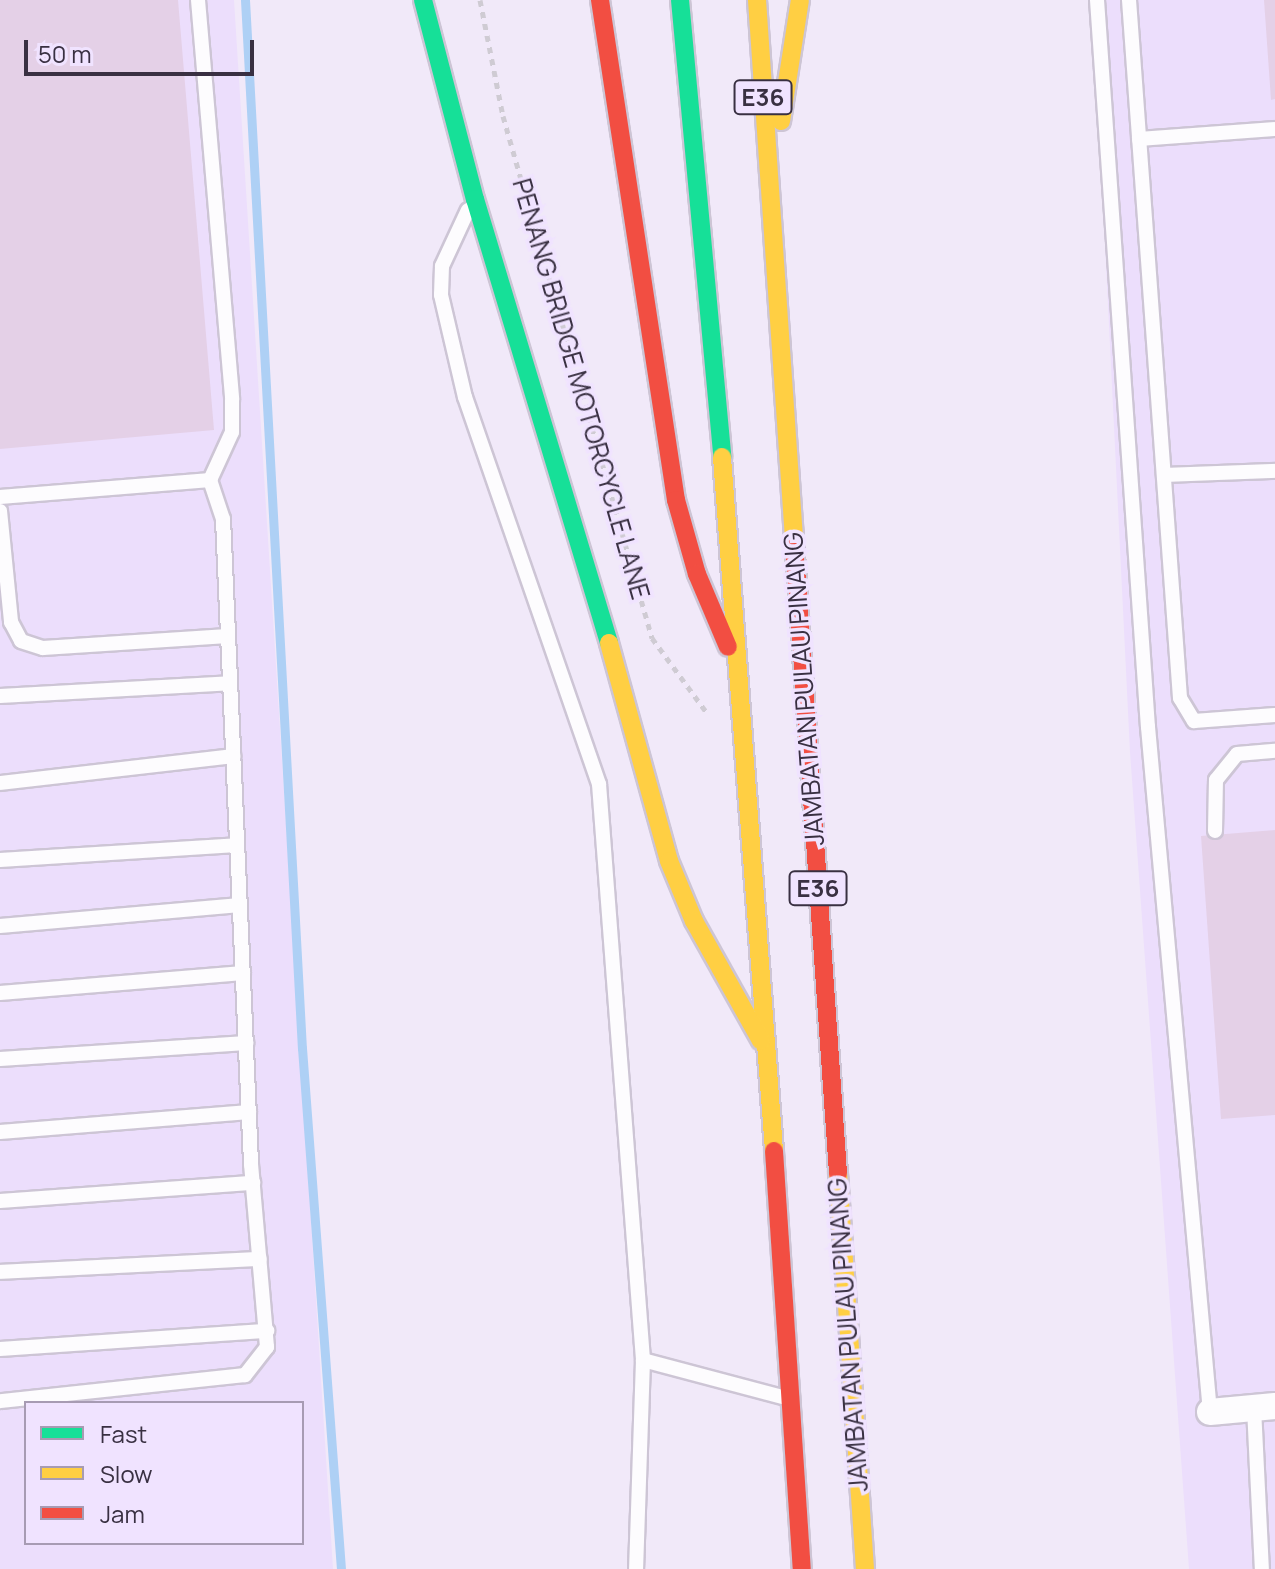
<!DOCTYPE html>
<style>
body{margin:0}
#map{position:relative;width:1275px;height:1569px;overflow:hidden;background:#f1e9f9;font-family:Manrope,sans-serif}
div>[style]{position:absolute}
[style*='--x']{left:calc(var(--x)*1px);top:calc(var(--y)*1px);width:calc(var(--w)*1px);rotate:calc(var(--a)*1deg)}
.built>*{inset:0;background:#ecdefc}
.stream>*{height:9px;margin:-4.5px;padding:0 4.5px;transform-origin:4.5px;border-radius:4.5px;background:#aed0f5}
.building>*{inset:0;background:#e4d0e7}
.path>*{height:5px;margin-top:-2.5px;transform-origin:0;background:repeating-linear-gradient(90deg,#cfcbd3 0 6px,transparent 0 12px)}
.roads{filter:drop-shadow(2px 0 #cdc5d5) drop-shadow(-2px 0 #cdc5d5) drop-shadow(0 2px #cdc5d5) drop-shadow(0 -2px #cdc5d5)}
.lane>*{height:14px;margin:-7px;padding:0 7px;transform-origin:7px;border-radius:7px;background:#fdfcfe}
.street>*{height:26px;margin:-13px;padding:0 13px;transform-origin:13px;border-radius:13px;background:#fdfcfe}
.fast>*{height:18px;margin:-9px;padding:0 9px;transform-origin:9px;border-radius:9px;background:#16e098}
.slow>*{height:18px;margin:-9px;padding:0 9px;transform-origin:9px;border-radius:9px;background:#ffcf43}
.jam>*{height:18px;margin:-9px;padding:0 9px;transform-origin:9px;border-radius:9px;background:#f24e42}
span{translate:-50% -50%;white-space:nowrap;text-align:center;line-height:1.15;-webkit-text-stroke:7px #f0e3ff;paint-order:stroke}
.shield-label span{padding:2px 6px;background:#f0e3ff;border:2px solid;border-radius:6px;-webkit-text-stroke-width:0}
.shield-label{font-size:24px;color:#393042;font-weight:700}
.street-label{font-size:26px;color:#393042}
.legend{position:absolute;left:24px;top:1401px;width:280px;height:144px;box-sizing:border-box;background:#f0e3ff;border:2px solid #a79bb3;margin:0;padding:10px 14px;list-style:none;font-size:24px;color:#393042}
.legend li{display:flex;align-items:center;gap:16px;height:40px}
.legend b{width:40px;border:2px solid #a79bb3}
.scale{position:absolute;left:24px;top:40px;width:230px;height:36px;box-sizing:border-box;border:4px solid #393042;border-top:0;padding-left:10px;font-size:24px;line-height:28px;white-space:nowrap;color:#393042;-webkit-text-stroke:6px #f0e3ff;paint-order:stroke}
</style>
<div id="map">
<div class="built">
<div style="clip-path:polygon(evenodd,0 0,234px 0,333px 1569px,0 1569px,0 0,26px 1403px,302px 1403px,302px 1543px,26px 1543px,26px 1403px)"></div>
<div style="clip-path:polygon(1093px 0,1275px 0,1275px 1569px,1189px 1569px,1130px 752px)"></div>
</div>
<div class="stream">
<div style="--x:245;--y:0;--w:1050;--a:86.89"></div>
<div style="--x:302;--y:1048;--w:522;--a:85.72"></div>
</div>
<div class="building">
<div style="clip-path:polygon(0 0,178px 0,214px 430px,0 449px)"></div>
<div style="clip-path:polygon(1264px 0,1275px 0,1275px 99px,1271px 100px)"></div>
<div style="clip-path:polygon(1275px 830px,1275px 1115px,1221px 1119px,1201px 836px)"></div>
</div>
<div class="path">
<div style="--x:480;--y:0;--w:118;--a:78.8"></div>
<div style="--x:503;--y:116;--w:543;--a:74.07"></div>
<div style="--x:652;--y:638;--w:93;--a:53.7"></div>
</div>
<div class="roads">
<div class="lane">
<div style="--x:198;--y:0;--w:401;--a:85.1"></div>
<div style="--x:232;--y:400;--w:32;--a:90"></div>
<div style="--x:232;--y:432;--w:53;--a:114.6"></div>
<div style="--x:1097;--y:0;--w:729;--a:85.99"></div>
<div style="--x:1148;--y:727;--w:688;--a:84.83"></div>
<div style="--x:1129;--y:0;--w:700;--a:85.82"></div>
<div style="--x:1180;--y:698;--w:27;--a:59"></div>
<div style="--x:1194;--y:721;--w:81;--a:-4.2"></div>
<div style="--x:1139;--y:139;--w:136;--a:-4.2"></div>
<div style="--x:468;--y:210;--w:62;--a:114.9"></div>
<div style="--x:442;--y:266;--w:29;--a:92"></div>
<div style="--x:441;--y:295;--w:105;--a:76.8"></div>
<div style="--x:465;--y:397;--w:410;--a:70.9"></div>
<div style="--x:599;--y:784;--w:578;--a:85.63"></div>
<div style="--x:643;--y:1360;--w:209;--a:91.9"></div>
<div style="--x:1164;--y:475;--w:111;--a:-2.1"></div>
<div style="--x:0;--y:497;--w:211;--a:-4.6"></div>
<div style="--x:210;--y:480;--w:41;--a:71.6"></div>
<div style="--x:223;--y:519;--w:646;--a:87.51"></div>
<div style="--x:251;--y:1164;--w:184;--a:85"></div>
<div style="--x:267;--y:1347;--w:36;--a:128"></div>
<div style="--x:245;--y:1375;--w:246;--a:173.9"></div>
<div style="--x:0;--y:511;--w:112;--a:84.3"></div>
<div style="--x:11;--y:622;--w:21;--a:62"></div>
<div style="--x:21;--y:641;--w:23;--a:18"></div>
<div style="--x:43;--y:648;--w:185;--a:-3.7"></div>
<div style="--x:0;--y:696;--w:230;--a:-3.2"></div>
<div style="--x:0;--y:783;--w:235;--a:-6.6"></div>
<div style="--x:1215;--y:831;--w:51;--a:-88.9"></div>
<div style="--x:1216;--y:780;--w:33;--a:-51"></div>
<div style="--x:1237;--y:754;--w:38;--a:-5"></div>
<div style="--x:0;--y:860;--w:237;--a:-3.6"></div>
<div style="--x:0;--y:926;--w:241;--a:-5"></div>
<div style="--x:0;--y:993;--w:244;--a:-4.7"></div>
<div style="--x:0;--y:1059;--w:247;--a:-3.7"></div>
<div style="--x:0;--y:1132;--w:250;--a:-4.6"></div>
<div style="--x:0;--y:1201;--w:254;--a:-4.1"></div>
<div style="--x:0;--y:1272;--w:260;--a:-2.9"></div>
<div style="--x:0;--y:1349;--w:268;--a:-3.9"></div>
<div style="--x:643;--y:1360;--w:148;--a:14.9"></div>
<div style="--x:1254;--y:1408;--w:161;--a:87.2"></div>
</div>
<div class="street">
<div style="--x:1210;--y:1412;--w:65;--a:-5.3"></div>
</div>
<div class="fast">
<div style="--x:423;--y:0;--w:206;--a:75.4"></div>
<div style="--x:475;--y:199;--w:464;--a:73.2"></div>
<div style="--x:680;--y:0;--w:459;--a:84.7"></div>
</div>
<div class="slow">
<div style="--x:757;--y:0;--w:540;--a:86.07"></div>
<div style="--x:781;--y:121;--w:122;--a:-81.1"></div>
<div style="--x:722;--y:457;--w:696;--a:85.71"></div>
<div style="--x:609;--y:643;--w:226;--a:74.6"></div>
<div style="--x:669;--y:861;--w:65;--a:67.4"></div>
<div style="--x:694;--y:921;--w:137;--a:60.8"></div>
<div style="--x:838;--y:1173;--w:397;--a:86.1"></div>
</div>
<div class="jam">
<div style="--x:600;--y:0;--w:506;--a:81.36"></div>
<div style="--x:676;--y:500;--w:77;--a:74.2"></div>
<div style="--x:697;--y:574;--w:79;--a:67"></div>
<div style="--x:794;--y:539;--w:636;--a:86.03"></div>
<div style="--x:774;--y:1151;--w:419;--a:86.2"></div>
</div>
</div>
<div class="shield-label">
<span style="left:763px;top:97px">E36</span>
<span style="left:818px;top:888px">E36</span>
</div>
<div class="street-label">
<span style="left:581px;top:389px;rotate:74deg">PENANG BRIDGE MOTORCYCLE LANE</span>
<span style="left:804px;top:689px;rotate:-94deg">JAMBATAN PULAU PINANG</span>
<span style="left:848px;top:1335px;rotate:-94deg">JAMBATAN PULAU PINANG</span>
</div>
<ul class="legend">
<li><b style="height:10px;background:#16e098"></b>Fast</li>
<li><b style="height:10px;background:#ffcf43"></b>Slow</li>
<li><b style="height:10px;background:#f24e42"></b>Jam</li>
</ul>
<div class="scale">50 m</div>
</div>
